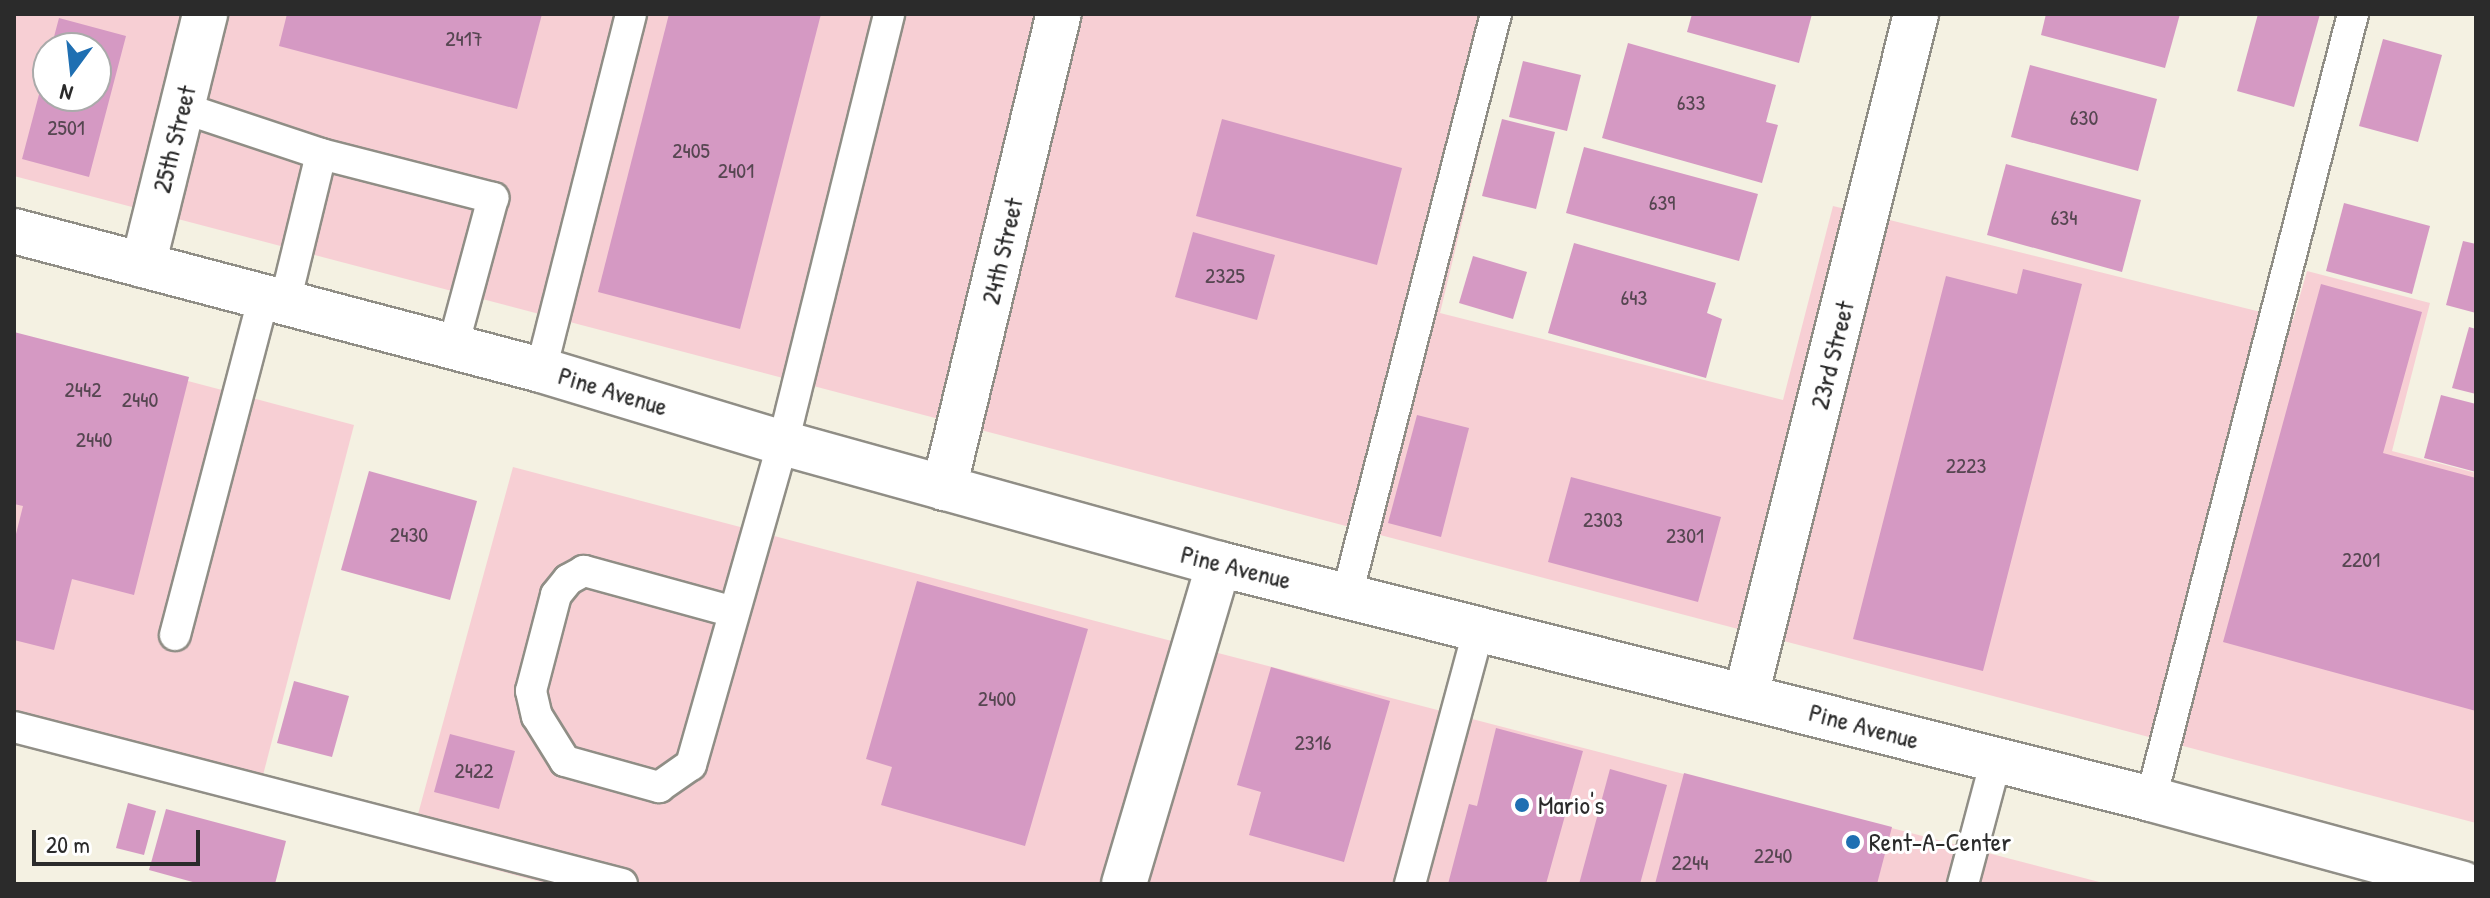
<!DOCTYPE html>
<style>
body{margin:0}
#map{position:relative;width:2490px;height:898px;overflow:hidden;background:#f4f1e2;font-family:"Patrick Hand",sans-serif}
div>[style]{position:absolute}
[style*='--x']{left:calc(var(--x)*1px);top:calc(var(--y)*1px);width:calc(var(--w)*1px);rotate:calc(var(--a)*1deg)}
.built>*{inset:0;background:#f7cfd4}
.building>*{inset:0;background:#d599c3}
.roads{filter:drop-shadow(2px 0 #908e86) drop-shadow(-2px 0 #908e86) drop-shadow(0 2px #908e86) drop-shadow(0 -2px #908e86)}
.service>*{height:30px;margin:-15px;padding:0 15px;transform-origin:15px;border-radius:15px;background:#fff}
.minor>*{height:44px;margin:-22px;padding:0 22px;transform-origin:22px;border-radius:22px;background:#fff}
.secondary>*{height:44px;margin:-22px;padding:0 22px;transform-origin:22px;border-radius:22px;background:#fff}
.dots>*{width:22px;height:22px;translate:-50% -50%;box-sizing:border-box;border:4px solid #fff;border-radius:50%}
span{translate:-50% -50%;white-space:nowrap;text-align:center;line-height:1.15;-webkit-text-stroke:6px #fff;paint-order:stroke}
.number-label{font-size:22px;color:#564651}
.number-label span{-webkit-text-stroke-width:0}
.street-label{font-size:26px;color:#2b2b2b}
.poi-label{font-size:26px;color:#2b2b2b}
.left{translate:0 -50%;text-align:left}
.frame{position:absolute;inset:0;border:16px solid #2b2b2b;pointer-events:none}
.north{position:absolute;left:32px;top:32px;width:80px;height:80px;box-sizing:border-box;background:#fff;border:2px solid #aaa;border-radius:50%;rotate:195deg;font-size:22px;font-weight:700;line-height:32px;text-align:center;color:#2b2b2b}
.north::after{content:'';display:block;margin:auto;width:28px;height:36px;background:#1f6fb2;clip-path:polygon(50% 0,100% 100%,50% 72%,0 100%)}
.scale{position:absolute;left:32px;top:830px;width:168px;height:36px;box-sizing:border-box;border:4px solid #2b2b2b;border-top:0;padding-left:10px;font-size:24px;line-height:28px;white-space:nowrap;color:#2b2b2b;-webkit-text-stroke:6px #fff;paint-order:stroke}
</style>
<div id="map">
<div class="built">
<div style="clip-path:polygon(evenodd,14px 14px,1512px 14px,1440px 313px,1783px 400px,1833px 206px,2293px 320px,2307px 271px,2430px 303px,2392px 451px,2476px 473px,2476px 823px,14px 176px,14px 14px,48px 48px,96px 48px,96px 96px,48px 96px,48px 48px)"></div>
<div style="clip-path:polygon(14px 335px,354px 425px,255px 806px,14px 743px)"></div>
<div style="clip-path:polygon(513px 467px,1137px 632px,2107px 884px,549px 884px,409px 847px)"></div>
</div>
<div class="building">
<div style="clip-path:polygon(287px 14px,542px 14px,517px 109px,279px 46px)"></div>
<div style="clip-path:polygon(669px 14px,821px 14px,740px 329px,598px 292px)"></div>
<div style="clip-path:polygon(1692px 14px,1812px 14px,1799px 63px,1687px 32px)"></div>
<div style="clip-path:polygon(2046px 14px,2180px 14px,2165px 68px,2041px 35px)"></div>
<div style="clip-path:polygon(2258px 14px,2320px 14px,2294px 107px,2237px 91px)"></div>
<div style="clip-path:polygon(59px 18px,126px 36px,89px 177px,22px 159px,47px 64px,48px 96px,96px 96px,96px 48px,51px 48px)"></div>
<div style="clip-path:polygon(2383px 39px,2442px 55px,2418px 142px,2359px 126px)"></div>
<div style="clip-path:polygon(1628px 43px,1776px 85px,1766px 122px,1778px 125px,1762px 183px,1602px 138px)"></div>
<div style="clip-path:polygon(1523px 61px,1581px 75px,1567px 131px,1509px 117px)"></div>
<div style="clip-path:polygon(2030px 65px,2157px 99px,2138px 171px,2011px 137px)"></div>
<div style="clip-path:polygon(1222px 119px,1402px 168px,1377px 265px,1196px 216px)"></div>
<div style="clip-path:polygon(1502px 119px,1555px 132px,1536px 209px,1482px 196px)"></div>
<div style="clip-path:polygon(1584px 147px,1758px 194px,1739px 261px,1566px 213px)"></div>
<div style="clip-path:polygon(2006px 164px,2141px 200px,2122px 272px,1987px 235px)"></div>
<div style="clip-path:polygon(2344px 203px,2430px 226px,2412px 294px,2326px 271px)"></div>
<div style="clip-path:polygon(1193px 232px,1275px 255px,1257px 320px,1175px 297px)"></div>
<div style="clip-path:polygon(2463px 241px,2476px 244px,2476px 313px,2446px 305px)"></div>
<div style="clip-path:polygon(1574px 243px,1716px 283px,1707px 313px,1722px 319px,1706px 378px,1548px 333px)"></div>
<div style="clip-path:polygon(1473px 256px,1527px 272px,1513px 319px,1459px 303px)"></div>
<div style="clip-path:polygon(2023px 269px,2082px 284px,1983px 671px,1853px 639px,1946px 276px,2017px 294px)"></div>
<div style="clip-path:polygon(2321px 284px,2422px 312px,2383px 453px,2476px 478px,2476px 711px,2223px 642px)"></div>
<div style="clip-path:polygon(2469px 327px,2476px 329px,2476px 394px,2452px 388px)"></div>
<div style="clip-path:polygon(14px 332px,189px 377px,134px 595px,72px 579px,54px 650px,14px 640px,14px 542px,23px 506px,14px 504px)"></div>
<div style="clip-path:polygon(2441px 395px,2476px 404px,2476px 472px,2424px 458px)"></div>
<div style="clip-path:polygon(1417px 415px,1469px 428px,1441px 537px,1388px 523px)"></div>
<div style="clip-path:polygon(369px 471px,477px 501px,450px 600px,341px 570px)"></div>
<div style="clip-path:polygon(1571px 477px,1721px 517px,1698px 602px,1548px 562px)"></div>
<div style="clip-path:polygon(917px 581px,1088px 629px,1025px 846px,881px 805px,892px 767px,866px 759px)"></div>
<div style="clip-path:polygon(1271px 667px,1390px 701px,1344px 862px,1249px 835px,1261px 792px,1237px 785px)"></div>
<div style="clip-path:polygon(294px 681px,349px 696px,332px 757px,277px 743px)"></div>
<div style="clip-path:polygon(1496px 728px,1583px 751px,1546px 884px,1448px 884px,1469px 804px,1477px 806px)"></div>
<div style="clip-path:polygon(450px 734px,515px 751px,499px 809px,434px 792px)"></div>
<div style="clip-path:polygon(1610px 769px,1667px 785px,1640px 884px,1579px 884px)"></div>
<div style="clip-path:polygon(1684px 773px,1892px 827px,1877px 884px,1655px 884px)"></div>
<div style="clip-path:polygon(128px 803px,156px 811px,144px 855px,116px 848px)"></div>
<div style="clip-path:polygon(166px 809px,286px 841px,275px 884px,200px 884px,149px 870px)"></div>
</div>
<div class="roads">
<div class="service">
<div style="--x:183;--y:108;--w:145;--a:18.4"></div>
<div style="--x:321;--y:154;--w:178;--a:14.3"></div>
<div style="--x:493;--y:198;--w:153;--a:105.1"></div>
<div style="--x:285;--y:302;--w:152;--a:-76.3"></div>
<div style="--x:541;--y:370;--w:367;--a:-75.8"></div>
<div style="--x:1347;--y:595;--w:600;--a:-75.62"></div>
<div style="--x:734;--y:612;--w:156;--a:-164.7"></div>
<div style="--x:584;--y:571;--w:18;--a:151"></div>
<div style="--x:568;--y:580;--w:19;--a:129"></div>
<div style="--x:556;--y:595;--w:99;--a:104.6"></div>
<div style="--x:531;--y:691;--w:26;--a:77"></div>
<div style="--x:537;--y:716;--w:53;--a:58.1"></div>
<div style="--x:565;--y:761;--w:98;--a:15.5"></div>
<div style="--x:659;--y:787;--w:39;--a:-35"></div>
<div style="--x:691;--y:765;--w:335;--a:-74.1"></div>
<div style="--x:783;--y:443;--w:442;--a:-76.1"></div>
<div style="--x:175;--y:635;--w:350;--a:-75.3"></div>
<div style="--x:14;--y:727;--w:628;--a:14.48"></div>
<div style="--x:2151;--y:799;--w:811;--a:-75.57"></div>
<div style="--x:1410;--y:884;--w:264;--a:-74.9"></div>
<div style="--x:1963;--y:884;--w:128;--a:-75.1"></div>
</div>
<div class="minor">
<div style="--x:143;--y:265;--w:259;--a:-76.1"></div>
<div style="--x:944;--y:488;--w:488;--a:-76.4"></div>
<div style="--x:1746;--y:695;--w:702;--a:-75.98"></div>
<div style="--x:1124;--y:884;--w:334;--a:-73.5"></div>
</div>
<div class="secondary">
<div style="--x:14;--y:231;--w:545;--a:14.78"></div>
<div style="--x:541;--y:370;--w:253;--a:16.8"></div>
<div style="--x:783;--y:443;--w:452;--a:15.5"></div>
<div style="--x:1219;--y:564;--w:961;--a:14.15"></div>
<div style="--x:2151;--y:799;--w:323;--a:15.2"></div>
</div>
</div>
<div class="dots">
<div style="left:1522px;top:805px;background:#1f6fb2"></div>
<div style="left:1853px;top:842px;background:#1f6fb2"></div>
</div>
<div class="number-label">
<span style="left:464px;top:39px">2417</span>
<span style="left:1691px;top:103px">633</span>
<span style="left:2084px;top:118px">630</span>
<span style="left:66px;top:128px">2501</span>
<span style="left:691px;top:151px">2405</span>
<span style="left:736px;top:171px">2401</span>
<span style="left:1662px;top:203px">639</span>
<span style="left:2064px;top:218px">634</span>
<span style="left:1225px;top:276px">2325</span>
<span style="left:1634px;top:298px">643</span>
<span style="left:83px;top:390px">2442</span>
<span style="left:140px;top:400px">2440</span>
<span style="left:94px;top:440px">2440</span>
<span style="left:1966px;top:466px">2223</span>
<span style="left:1603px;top:520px">2303</span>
<span style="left:409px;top:535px">2430</span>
<span style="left:1685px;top:536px">2301</span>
<span style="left:2361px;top:560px">2201</span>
<span style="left:997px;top:699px">2400</span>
<span style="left:1313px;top:743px">2316</span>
<span style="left:474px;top:771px">2422</span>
<span style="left:1773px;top:856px">2240</span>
<span style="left:1690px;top:863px">2244</span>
</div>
<div class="street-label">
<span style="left:174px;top:139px;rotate:-76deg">25th Street</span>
<span style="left:1002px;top:251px;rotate:-77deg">24th Street</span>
<span style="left:1832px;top:355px;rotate:-76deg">23rd Street</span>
<span style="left:613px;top:391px;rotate:17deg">Pine Avenue</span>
<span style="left:1236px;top:567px;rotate:14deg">Pine Avenue</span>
<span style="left:1864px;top:726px;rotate:15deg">Pine Avenue</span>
</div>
<div class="poi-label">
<span class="left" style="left:1538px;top:805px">Mario's</span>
<span class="left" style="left:1869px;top:842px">Rent-A-Center</span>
</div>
<div class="frame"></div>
<div class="north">N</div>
<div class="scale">20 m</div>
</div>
